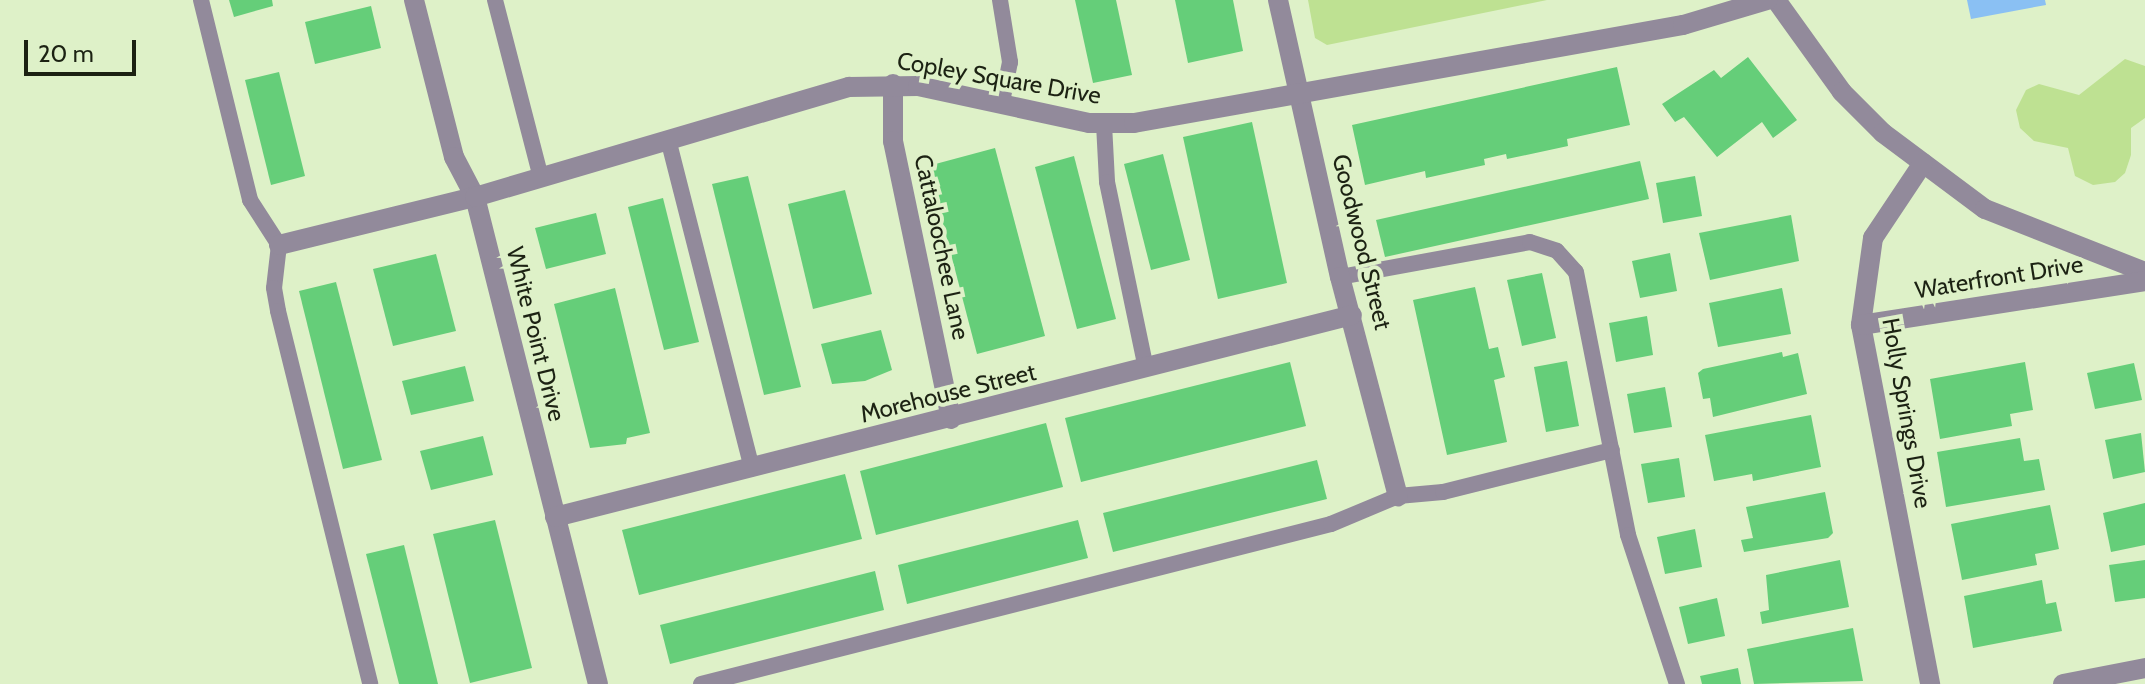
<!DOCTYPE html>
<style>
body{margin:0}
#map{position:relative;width:2145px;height:684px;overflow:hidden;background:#def1c8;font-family:Cabin,sans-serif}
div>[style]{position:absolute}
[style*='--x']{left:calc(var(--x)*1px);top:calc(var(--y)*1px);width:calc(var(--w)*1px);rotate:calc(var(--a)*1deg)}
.green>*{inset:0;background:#bee192}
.water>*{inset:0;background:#8ac0f3}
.building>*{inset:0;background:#65ce79}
.lane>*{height:16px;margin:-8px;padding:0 8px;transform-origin:8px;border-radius:8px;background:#928a9b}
.street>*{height:20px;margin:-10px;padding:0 10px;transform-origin:10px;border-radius:10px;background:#928a9b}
span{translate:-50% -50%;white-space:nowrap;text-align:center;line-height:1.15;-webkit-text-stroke:8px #def1c8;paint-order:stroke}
.street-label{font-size:24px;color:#1c2213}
.scale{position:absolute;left:24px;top:40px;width:112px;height:36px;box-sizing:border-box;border:4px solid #1c2213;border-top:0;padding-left:10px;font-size:24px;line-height:28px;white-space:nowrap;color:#1c2213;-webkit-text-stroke:6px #def1c8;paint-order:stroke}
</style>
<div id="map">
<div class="green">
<div style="clip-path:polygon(1308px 0,1547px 0,1327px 45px,1315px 38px)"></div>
<div style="clip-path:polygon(2125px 59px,2145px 66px,2145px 118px,2131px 128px,2131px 155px,2125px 173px,2115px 182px,2093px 185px,2075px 176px,2068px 148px,2034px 141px,2020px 128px,2016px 110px,2026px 90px,2039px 84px,2079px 95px)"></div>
</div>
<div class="water">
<div style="clip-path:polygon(1967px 0,2045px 0,2046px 5px,1971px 19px)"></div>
</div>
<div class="building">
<div style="clip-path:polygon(229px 0,272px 0,273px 6px,234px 17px)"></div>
<div style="clip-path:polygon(1075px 0,1116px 0,1132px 75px,1093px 83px)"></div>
<div style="clip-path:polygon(1175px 0,1233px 0,1243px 51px,1188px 63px)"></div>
<div style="clip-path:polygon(371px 6px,381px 48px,315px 64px,305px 22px)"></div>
<div style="clip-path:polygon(1748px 57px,1797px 120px,1773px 138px,1762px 122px,1717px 157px,1684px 117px,1675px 122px,1662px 104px,1714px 70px,1721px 78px)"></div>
<div style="clip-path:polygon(1617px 67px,1630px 125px,1567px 139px,1568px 146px,1507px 159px,1506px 154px,1484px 159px,1485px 165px,1426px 178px,1425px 171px,1365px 185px,1352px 125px)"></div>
<div style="clip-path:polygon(279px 72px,305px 176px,271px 185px,245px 80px)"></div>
<div style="clip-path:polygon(1252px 122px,1287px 283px,1218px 299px,1183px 137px)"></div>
<div style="clip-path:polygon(995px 148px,1045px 336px,977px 354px,928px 166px)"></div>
<div style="clip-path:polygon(1163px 154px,1190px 260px,1151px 270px,1124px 164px)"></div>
<div style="clip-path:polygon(1074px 156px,1116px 319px,1077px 329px,1035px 167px)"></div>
<div style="clip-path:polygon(1640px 161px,1649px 199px,1385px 257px,1376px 220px)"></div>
<div style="clip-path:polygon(748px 176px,801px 387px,764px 395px,712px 184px)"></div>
<div style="clip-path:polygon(1695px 176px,1702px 216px,1663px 223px,1656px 183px)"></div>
<div style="clip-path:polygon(845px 190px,872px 294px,813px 309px,788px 204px)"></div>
<div style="clip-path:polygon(663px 198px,699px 342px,664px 350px,628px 207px)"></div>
<div style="clip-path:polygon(596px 213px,606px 254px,546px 269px,535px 228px)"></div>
<div style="clip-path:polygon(1791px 215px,1799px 261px,1710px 280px,1699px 233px)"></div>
<div style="clip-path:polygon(1670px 253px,1677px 291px,1640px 298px,1632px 261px)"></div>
<div style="clip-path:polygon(436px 254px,456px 331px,393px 346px,373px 269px)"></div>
<div style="clip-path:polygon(1542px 273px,1556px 338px,1522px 346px,1507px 280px)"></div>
<div style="clip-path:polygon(336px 282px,382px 460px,343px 469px,299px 291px)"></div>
<div style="clip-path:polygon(1475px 287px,1489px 349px,1498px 347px,1505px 377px,1494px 380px,1507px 442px,1447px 455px,1413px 300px)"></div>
<div style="clip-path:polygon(615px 288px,650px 433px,627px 438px,626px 444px,590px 448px,554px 304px)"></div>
<div style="clip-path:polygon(1782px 288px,1791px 334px,1718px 347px,1709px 303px)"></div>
<div style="clip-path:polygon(1647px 316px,1653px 355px,1616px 362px,1609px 323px)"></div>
<div style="clip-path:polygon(881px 330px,892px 370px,865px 381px,832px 384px,821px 344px)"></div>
<div style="clip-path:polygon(1782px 352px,1783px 357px,1798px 353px,1807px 394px,1713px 417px,1710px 398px,1703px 399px,1698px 373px,1703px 369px)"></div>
<div style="clip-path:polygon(1567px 361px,1579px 426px,1546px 432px,1534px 367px)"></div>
<div style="clip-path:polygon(1290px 362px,1306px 426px,1081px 482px,1065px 418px)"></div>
<div style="clip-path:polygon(2025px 362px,2033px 410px,2010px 414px,2012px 426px,1940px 439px,1930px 379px)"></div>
<div style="clip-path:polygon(2134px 363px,2142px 400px,2095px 409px,2087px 373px)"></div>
<div style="clip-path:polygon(465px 366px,474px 401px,411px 415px,402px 381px)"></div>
<div style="clip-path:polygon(1665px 387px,1672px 427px,1634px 433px,1627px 394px)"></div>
<div style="clip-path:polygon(1811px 415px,1821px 467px,1753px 481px,1752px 474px,1714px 481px,1705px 435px)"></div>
<div style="clip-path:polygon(1046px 423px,1063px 487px,876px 535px,860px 471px)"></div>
<div style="clip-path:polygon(2141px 433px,2145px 472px,2113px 479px,2105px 440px)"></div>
<div style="clip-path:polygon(483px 436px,493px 475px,431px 490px,420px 451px)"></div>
<div style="clip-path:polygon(2020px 438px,2024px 461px,2039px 459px,2045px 490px,1946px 507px,1937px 452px)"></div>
<div style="clip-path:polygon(1679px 458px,1685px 497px,1648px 503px,1641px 464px)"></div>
<div style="clip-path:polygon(1317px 460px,1327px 499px,1113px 552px,1103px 513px)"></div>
<div style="clip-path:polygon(845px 474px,862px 539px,639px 595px,622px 530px)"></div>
<div style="clip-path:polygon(1825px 492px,1833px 533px,1828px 538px,1744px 552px,1741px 540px,1753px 538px,1746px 507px)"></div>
<div style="clip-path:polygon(2145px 503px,2145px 545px,2111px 552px,2103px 513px)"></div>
<div style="clip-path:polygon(2050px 505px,2059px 549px,2035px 554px,2037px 565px,1962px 580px,1951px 524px)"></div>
<div style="clip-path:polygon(495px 520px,532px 668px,470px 683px,433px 534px)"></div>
<div style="clip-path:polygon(1078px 520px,1088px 558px,907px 604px,898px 565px)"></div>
<div style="clip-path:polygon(1695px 529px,1702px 567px,1665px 574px,1657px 537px)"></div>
<div style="clip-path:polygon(404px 545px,430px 651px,438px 684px,399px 684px,366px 554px)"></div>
<div style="clip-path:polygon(1840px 560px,1849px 607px,1762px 624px,1760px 612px,1769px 610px,1766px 575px)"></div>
<div style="clip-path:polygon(2145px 560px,2145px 598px,2115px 602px,2109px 565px)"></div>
<div style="clip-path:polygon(875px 571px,884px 610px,670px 664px,660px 625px)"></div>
<div style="clip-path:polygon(2042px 580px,2046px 604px,2056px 602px,2062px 631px,1973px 648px,1964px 596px)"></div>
<div style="clip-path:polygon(1717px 598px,1725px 636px,1688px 644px,1679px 607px)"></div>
<div style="clip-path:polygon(1853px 628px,1863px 681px,1754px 684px,1747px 649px)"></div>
<div style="clip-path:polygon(1738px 668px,1741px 684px,1702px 684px,1700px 676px)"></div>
</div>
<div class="lane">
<div style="--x:201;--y:0;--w:206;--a:76.2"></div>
<div style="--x:250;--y:200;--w:54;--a:57.2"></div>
<div style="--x:279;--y:245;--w:43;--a:96.6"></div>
<div style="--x:274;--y:288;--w:23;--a:80"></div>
<div style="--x:278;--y:311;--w:384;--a:76.1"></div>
<div style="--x:495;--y:0;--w:180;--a:75.5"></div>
<div style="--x:1000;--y:0;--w:63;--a:80.8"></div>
<div style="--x:1010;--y:62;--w:41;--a:101.3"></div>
<div style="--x:1104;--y:124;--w:58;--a:87"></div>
<div style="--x:1107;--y:182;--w:190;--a:78.2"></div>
<div style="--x:668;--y:139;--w:340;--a:75.7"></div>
<div style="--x:1340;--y:277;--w:193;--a:-10.4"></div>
<div style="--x:1530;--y:242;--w:28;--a:18"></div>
<div style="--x:1557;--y:251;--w:28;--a:48"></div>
<div style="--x:1576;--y:272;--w:268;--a:78.8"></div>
<div style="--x:1628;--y:535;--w:157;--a:71.8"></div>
<div style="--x:701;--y:684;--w:650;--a:-14.25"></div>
<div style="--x:1331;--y:524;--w:73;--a:-22.7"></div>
<div style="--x:1398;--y:496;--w:45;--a:-5.1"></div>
<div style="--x:1443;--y:492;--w:174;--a:-14"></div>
</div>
<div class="street">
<div style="--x:414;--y:0;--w:162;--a:75.7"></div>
<div style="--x:454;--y:157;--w:45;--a:62.3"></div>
<div style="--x:475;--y:197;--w:502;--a:75.83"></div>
<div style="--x:1278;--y:0;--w:284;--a:77.4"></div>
<div style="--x:1340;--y:277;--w:227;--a:75.2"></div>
<div style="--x:1776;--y:0;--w:113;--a:54.3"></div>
<div style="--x:1842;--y:92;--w:58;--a:45"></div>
<div style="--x:1883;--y:133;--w:127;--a:36.7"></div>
<div style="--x:1985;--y:209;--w:172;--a:21.5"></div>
<div style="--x:893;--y:84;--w:57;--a:90"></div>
<div style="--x:893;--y:141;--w:284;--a:78.2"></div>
<div style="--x:1923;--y:163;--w:90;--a:123.7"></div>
<div style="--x:1873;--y:238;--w:88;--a:97.9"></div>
<div style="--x:1861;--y:325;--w:366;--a:79.1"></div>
<div style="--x:279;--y:245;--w:202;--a:-13.8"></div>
<div style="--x:475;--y:197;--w:390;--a:-16.4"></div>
<div style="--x:849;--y:87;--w:69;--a:-0.8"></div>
<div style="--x:918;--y:86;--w:175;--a:12.2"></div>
<div style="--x:1089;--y:123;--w:45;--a:0"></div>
<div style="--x:1134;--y:123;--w:558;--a:-10.12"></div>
<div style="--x:1683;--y:25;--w:88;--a:-16.6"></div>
<div style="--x:1861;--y:325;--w:287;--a:-8.8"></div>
<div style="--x:555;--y:517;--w:822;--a:-14.22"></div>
<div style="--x:2063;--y:684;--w:84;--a:-11"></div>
</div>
<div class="street-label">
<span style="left:999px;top:78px;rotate:10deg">Copley Square Drive</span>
<span style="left:1362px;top:242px;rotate:76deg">Goodwood Street</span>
<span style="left:942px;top:247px;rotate:78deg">Cattaloochee Lane</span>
<span style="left:1999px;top:277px;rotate:-9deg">Waterfront Drive</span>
<span style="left:536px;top:334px;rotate:76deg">White Point Drive</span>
<span style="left:948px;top:393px;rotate:-14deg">Morehouse Street</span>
<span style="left:1907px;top:413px;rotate:80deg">Holly Springs Drive</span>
</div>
<div class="scale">20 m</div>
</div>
